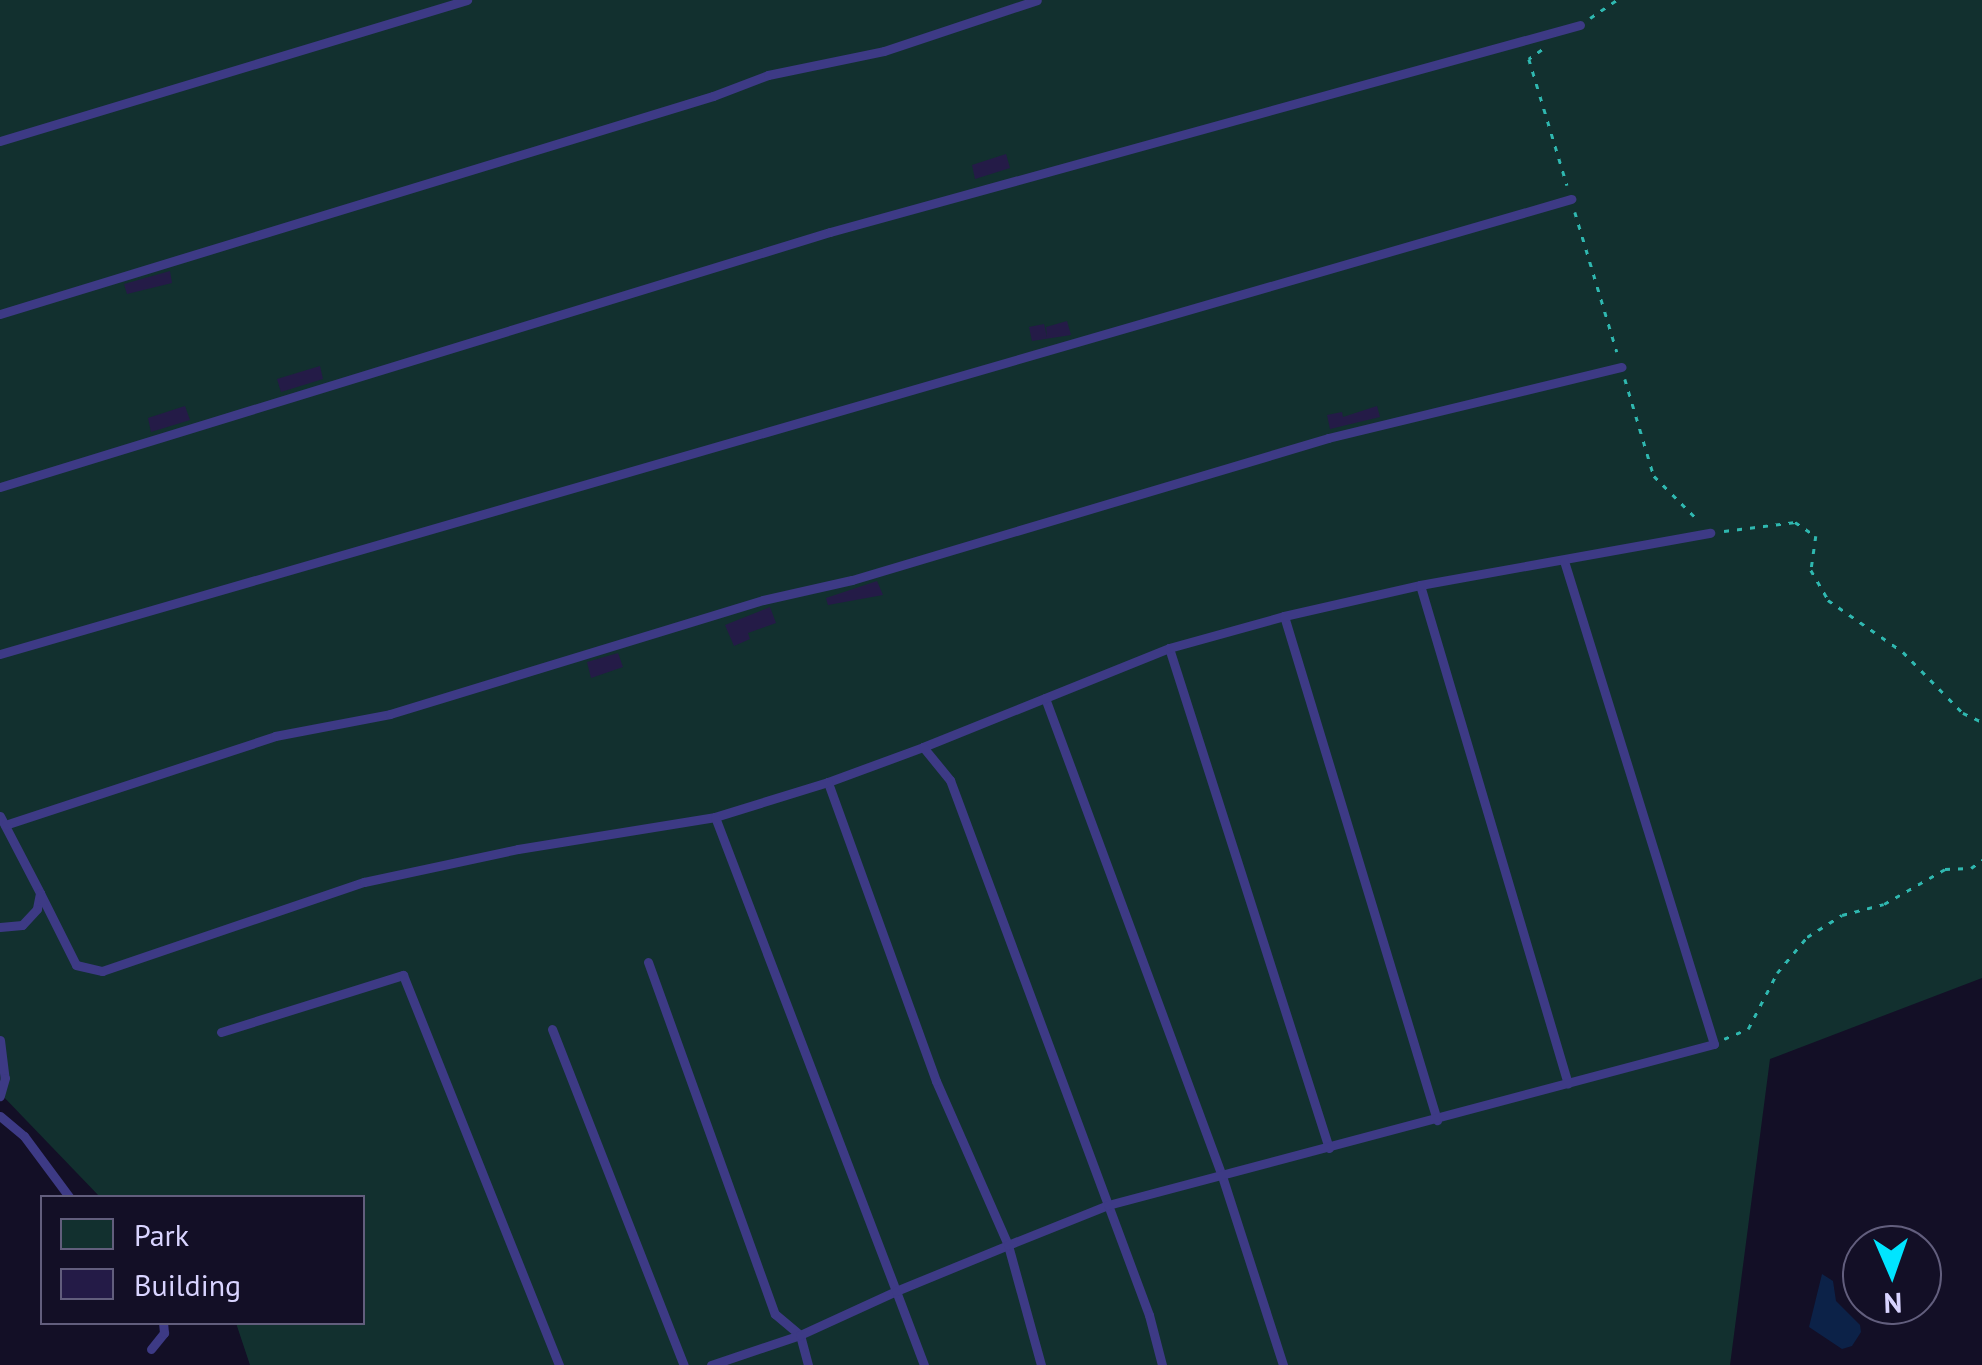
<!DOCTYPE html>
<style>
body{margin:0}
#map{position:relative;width:1982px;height:1365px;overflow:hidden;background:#130f26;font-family:"PT Sans",sans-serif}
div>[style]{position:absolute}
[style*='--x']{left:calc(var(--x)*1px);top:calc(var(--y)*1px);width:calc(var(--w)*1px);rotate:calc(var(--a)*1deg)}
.green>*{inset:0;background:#12302f}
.water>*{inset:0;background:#0c2248}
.building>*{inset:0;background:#241b47}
.path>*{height:2.5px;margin-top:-1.25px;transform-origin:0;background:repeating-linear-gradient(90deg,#2fb8b0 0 5px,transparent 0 13px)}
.service>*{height:9px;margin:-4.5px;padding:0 4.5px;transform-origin:4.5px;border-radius:4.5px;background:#3d3a85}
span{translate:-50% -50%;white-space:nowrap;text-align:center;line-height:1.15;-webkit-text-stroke:10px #130f26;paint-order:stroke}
.legend{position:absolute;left:40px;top:1195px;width:325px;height:130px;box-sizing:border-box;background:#130f26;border:2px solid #625e7d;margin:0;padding:12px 18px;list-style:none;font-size:30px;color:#d9d4ff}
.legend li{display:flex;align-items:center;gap:20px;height:50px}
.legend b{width:50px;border:2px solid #625e7d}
.north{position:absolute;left:1842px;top:1225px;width:100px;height:100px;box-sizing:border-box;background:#130f26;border:2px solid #625e7d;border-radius:50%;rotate:178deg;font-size:28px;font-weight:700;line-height:40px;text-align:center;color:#d9d4ff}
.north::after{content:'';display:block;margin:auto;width:35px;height:45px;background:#00e5ff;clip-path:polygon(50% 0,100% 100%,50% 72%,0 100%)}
</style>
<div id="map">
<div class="green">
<div style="clip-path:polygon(0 0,1982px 0,1982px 978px,1770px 1059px,1730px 1365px,250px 1365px,236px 1323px,362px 1322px,362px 1198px,100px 1197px,0 1093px)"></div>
</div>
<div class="water">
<div style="clip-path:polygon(1822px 1274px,1833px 1281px,1836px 1301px,1860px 1325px,1861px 1332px,1852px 1346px,1842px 1349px,1809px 1327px)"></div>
</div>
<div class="building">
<div style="clip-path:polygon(1006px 154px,1010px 168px,975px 179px,972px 165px)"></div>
<div style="clip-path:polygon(170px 271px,172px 283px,127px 294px,124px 284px)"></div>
<div style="clip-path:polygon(1067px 321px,1071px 335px,1032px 341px,1029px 327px,1044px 324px,1047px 337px,1046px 327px)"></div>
<div style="clip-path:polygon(320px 366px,323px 379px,281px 392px,277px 379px)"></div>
<div style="clip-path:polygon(185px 406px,190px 420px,151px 432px,148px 418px)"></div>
<div style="clip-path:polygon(1377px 406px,1380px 417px,1330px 429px,1327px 415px,1342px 412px,1343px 417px)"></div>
<div style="clip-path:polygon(877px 581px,883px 595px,828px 605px,826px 598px)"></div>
<div style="clip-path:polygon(770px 607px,776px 623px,748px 633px,750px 639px,734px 646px,725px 625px)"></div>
<div style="clip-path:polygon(618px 653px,623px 667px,591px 678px,587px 662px)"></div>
</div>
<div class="path">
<div style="--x:1590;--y:18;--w:32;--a:-34"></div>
<div style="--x:1542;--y:50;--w:16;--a:145"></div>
<div style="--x:1529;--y:59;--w:132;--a:73.2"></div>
<div style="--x:1575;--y:212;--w:146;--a:73.3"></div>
<div style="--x:1625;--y:379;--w:101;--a:73.4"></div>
<div style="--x:1654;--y:476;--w:61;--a:45"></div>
<div style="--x:1724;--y:531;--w:72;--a:-7.2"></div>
<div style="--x:1795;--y:522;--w:25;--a:34"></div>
<div style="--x:1816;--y:536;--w:34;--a:98"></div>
<div style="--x:1811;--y:570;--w:34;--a:60"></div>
<div style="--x:1828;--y:600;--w:91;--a:34.7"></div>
<div style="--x:1903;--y:652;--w:86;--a:45.5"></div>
<div style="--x:1963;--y:713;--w:21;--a:25"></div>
<div style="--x:1724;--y:1039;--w:26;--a:-23"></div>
<div style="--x:1748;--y:1029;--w:63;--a:-62.6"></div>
<div style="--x:1777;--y:973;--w:47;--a:-50.2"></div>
<div style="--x:1807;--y:937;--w:41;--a:-32.2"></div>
<div style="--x:1842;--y:915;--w:43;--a:-14.7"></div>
<div style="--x:1884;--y:904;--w:70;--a:-29.8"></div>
<div style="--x:1945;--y:869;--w:26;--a:-2"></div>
<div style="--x:1971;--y:868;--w:14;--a:-36"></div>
</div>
<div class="service">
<div style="--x:0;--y:141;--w:488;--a:-16.8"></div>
<div style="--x:0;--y:314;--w:746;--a:-17"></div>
<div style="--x:713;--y:96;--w:59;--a:-20.9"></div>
<div style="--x:768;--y:75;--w:118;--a:-11.7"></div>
<div style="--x:884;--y:51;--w:161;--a:-18.4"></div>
<div style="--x:0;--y:487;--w:868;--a:-17.08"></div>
<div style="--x:830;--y:232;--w:778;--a:-15.43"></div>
<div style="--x:1420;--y:585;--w:520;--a:73.48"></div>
<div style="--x:1284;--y:616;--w:527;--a:73.11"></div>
<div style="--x:1169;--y:648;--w:525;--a:72.26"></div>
<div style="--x:0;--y:654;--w:1636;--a:-16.15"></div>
<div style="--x:1045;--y:698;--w:510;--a:69.68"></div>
<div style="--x:1222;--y:1176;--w:199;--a:72.1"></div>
<div style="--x:923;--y:747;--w:265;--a:-21.9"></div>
<div style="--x:1169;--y:648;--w:119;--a:-15.5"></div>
<div style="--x:1284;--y:616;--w:139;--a:-12.8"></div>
<div style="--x:1420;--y:585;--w:295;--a:-10.2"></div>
<div style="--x:828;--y:782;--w:101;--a:-20.2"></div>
<div style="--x:923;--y:747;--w:43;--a:50.7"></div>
<div style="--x:950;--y:780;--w:571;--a:69.6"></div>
<div style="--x:1149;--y:1315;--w:52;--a:75.4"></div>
<div style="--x:0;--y:816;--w:87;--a:62.5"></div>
<div style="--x:40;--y:893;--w:16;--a:101"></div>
<div style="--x:37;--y:909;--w:22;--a:133"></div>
<div style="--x:22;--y:925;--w:22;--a:175"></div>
<div style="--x:5;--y:825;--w:284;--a:-18.2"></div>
<div style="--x:275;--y:736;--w:117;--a:-10.8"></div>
<div style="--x:390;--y:714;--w:390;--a:-17"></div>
<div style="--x:763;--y:600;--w:91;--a:-12.7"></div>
<div style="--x:852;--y:580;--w:497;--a:-16.6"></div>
<div style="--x:1328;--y:438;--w:302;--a:-13.6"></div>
<div style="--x:40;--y:893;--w:80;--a:63.4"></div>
<div style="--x:76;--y:965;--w:27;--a:13"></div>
<div style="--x:102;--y:971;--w:277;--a:-18.8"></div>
<div style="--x:364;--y:882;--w:157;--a:-12.1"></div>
<div style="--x:518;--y:849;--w:200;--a:-9.2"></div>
<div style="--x:648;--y:962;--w:374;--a:70.2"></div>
<div style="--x:775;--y:1314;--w:33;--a:40"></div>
<div style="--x:800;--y:1335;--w:31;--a:75"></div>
<div style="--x:552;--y:1029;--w:361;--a:68.6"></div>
<div style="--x:221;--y:1032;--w:191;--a:-17.4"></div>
<div style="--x:403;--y:975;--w:420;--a:68.2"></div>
<div style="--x:0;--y:1040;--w:38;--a:83"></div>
<div style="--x:5;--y:1078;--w:19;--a:106"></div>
<div style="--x:0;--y:1116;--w:31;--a:40"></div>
<div style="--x:24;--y:1136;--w:77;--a:53.4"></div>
<div style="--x:151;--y:1349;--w:21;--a:-51"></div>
<div style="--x:164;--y:1333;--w:11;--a:-95"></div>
<div style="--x:711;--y:1365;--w:94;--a:-18.6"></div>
<div style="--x:800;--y:1335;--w:106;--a:-24.6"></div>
<div style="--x:896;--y:1291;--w:79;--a:69.3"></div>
<div style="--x:1041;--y:1365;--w:124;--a:-105.4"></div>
<div style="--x:1008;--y:1245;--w:179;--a:-113.7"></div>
<div style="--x:936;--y:1081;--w:318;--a:-109.9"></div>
<div style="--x:828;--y:782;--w:118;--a:162.8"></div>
<div style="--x:715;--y:817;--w:507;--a:69.1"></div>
<div style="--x:896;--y:1291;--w:121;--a:-22.3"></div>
<div style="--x:1008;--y:1245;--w:108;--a:-21.8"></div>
<div style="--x:1108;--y:1205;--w:627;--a:-14.88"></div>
<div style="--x:1714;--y:1044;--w:506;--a:-107.25"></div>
</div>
<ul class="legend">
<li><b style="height:28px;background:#12302f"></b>Park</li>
<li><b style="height:28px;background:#241b47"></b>Building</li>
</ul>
<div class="north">N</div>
</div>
